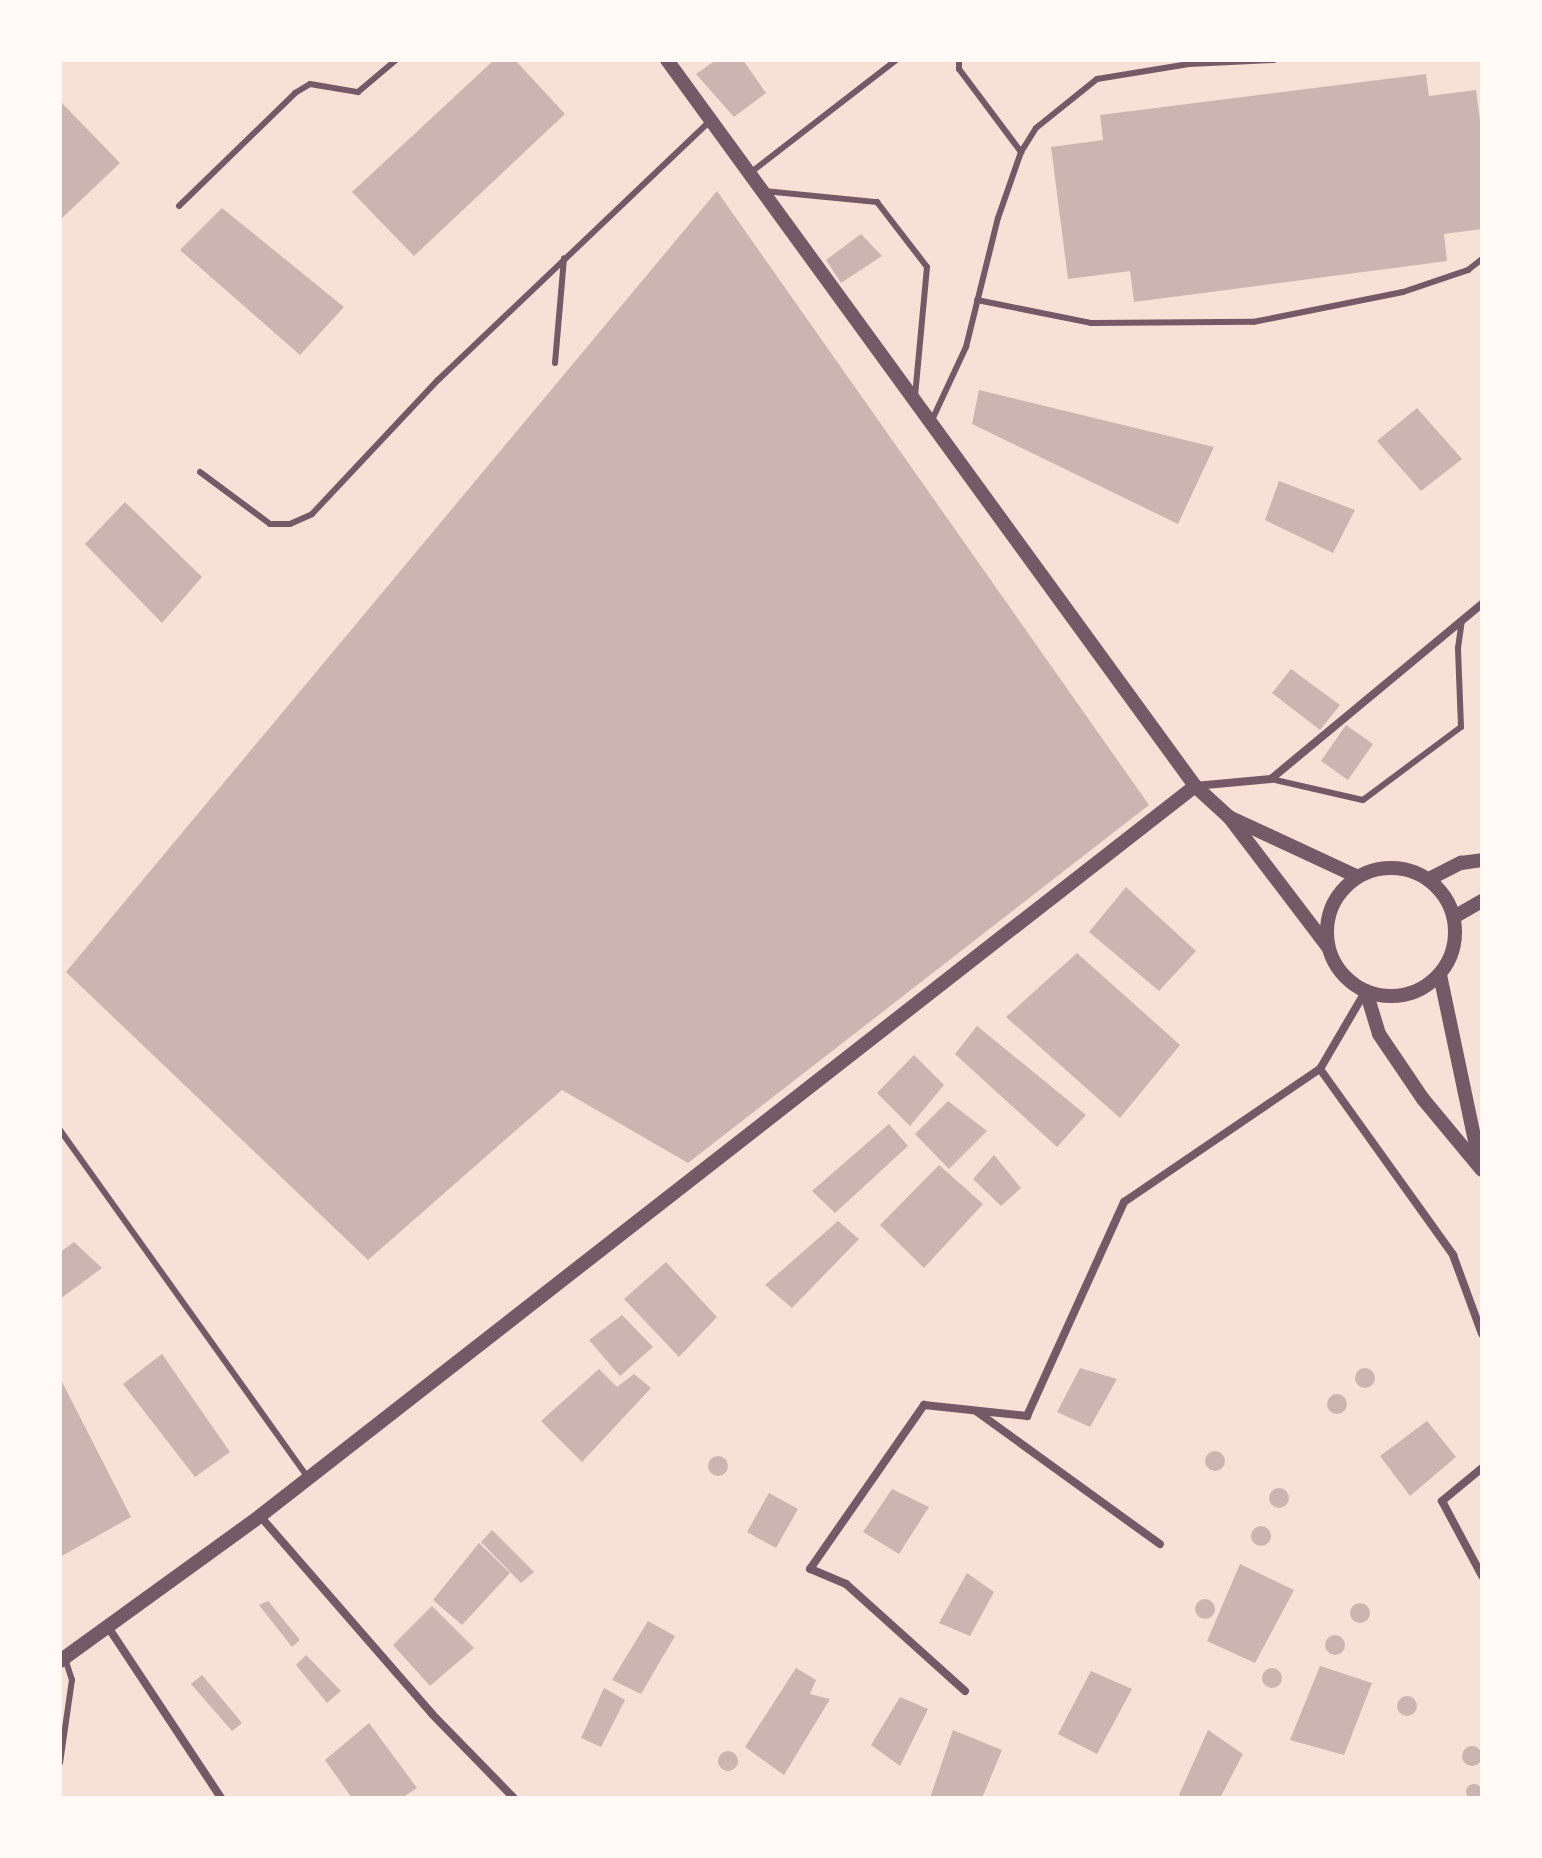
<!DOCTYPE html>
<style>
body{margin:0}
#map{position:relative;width:1542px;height:1858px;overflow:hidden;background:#f7e1d7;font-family:"IBM Plex Serif",serif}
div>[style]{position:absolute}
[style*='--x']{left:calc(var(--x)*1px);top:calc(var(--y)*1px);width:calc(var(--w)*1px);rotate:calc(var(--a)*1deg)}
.building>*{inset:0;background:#ccb4b1}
.round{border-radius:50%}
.service>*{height:6px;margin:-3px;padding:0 3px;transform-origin:3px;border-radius:3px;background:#755966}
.minor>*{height:8px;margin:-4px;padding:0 4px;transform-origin:4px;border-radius:4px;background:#755966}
.tertiary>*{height:14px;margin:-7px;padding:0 7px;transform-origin:7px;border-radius:7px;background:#755966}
.tertiary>.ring{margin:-7px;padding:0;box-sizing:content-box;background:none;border:14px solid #755966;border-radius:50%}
span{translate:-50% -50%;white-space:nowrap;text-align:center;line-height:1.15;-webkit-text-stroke:6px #fffaf5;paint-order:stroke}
.frame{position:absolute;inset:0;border:62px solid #fffaf5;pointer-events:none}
</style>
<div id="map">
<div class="building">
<div style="clip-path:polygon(494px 60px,515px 60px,565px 114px,414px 256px,352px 192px)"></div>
<div style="clip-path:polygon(716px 60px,743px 60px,766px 93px,734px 117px,696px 74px)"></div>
<div style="clip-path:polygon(1426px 74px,1429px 96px,1476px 90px,1482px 136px,1482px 229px,1444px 234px,1447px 261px,1134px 302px,1130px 271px,1068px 279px,1051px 147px,1103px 140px,1100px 115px)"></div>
<div style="clip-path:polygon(60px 101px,120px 163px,60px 220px)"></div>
<div style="clip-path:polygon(717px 191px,1149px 805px,688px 1163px,562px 1090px,368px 1260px,66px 972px)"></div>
<div style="clip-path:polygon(222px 208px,344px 307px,300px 355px,180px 250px)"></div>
<div style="clip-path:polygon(861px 234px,882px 256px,841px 283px,826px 260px)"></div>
<div style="clip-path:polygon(979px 390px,1214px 447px,1178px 524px,972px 424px)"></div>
<div style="clip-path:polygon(1417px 408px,1462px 459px,1421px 491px,1377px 441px)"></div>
<div style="clip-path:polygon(1279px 481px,1355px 510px,1333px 553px,1265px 520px)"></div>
<div style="clip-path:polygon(125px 502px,202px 577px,162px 623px,85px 544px)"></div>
<div style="clip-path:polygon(1291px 669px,1340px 705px,1320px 730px,1272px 693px)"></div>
<div style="clip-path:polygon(1346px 725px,1373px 744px,1348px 780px,1321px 761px)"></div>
<div style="clip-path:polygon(1126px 887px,1196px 951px,1159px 991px,1089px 932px)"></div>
<div style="clip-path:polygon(1077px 953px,1180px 1045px,1120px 1118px,1006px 1017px)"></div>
<div style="clip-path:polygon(977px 1026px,1086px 1115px,1057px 1147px,955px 1054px)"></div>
<div style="clip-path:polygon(914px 1055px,944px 1085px,910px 1126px,877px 1093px)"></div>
<div style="clip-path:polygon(948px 1101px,987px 1131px,949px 1169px,915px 1134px)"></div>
<div style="clip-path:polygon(889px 1124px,908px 1146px,835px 1213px,812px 1191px)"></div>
<div style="clip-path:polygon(994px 1155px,1021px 1188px,1001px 1206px,973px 1179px)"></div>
<div style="clip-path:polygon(939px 1165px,983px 1204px,924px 1268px,880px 1225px)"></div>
<div style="clip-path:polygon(838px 1221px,859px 1239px,792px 1308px,765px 1285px)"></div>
<div style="clip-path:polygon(74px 1242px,102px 1268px,60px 1299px,60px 1252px)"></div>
<div style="clip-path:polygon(666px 1262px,717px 1317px,679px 1357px,624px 1299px)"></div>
<div style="clip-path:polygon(622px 1315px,653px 1347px,620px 1376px,589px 1340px)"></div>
<div style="clip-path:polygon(162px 1354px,230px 1452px,195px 1477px,123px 1384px)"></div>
<div class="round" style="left:1355px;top:1368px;width:20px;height:20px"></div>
<div style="clip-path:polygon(1080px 1368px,1117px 1379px,1090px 1427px,1057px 1412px)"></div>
<div style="clip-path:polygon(599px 1369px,617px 1387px,634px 1374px,651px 1388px,582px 1462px,541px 1421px)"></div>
<div style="clip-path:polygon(60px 1378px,131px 1517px,60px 1557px)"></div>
<div class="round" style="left:1327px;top:1394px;width:20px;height:20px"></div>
<div style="clip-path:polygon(1427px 1421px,1456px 1457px,1410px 1496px,1380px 1456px)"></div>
<div class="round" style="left:1205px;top:1451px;width:20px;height:20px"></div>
<div class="round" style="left:708px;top:1456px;width:20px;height:20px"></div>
<div class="round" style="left:1269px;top:1488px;width:20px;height:20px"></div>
<div style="clip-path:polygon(892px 1489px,929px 1507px,899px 1554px,863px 1532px)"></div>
<div style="clip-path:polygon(769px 1493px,798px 1509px,776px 1548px,747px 1532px)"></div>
<div class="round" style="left:1251px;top:1526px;width:20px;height:20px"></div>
<div style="clip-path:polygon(492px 1530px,534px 1572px,521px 1583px,481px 1542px)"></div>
<div style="clip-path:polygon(479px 1543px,510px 1573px,462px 1625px,433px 1600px)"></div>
<div style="clip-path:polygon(1240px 1564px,1294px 1590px,1255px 1663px,1207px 1641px)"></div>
<div style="clip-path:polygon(967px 1573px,994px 1592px,970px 1636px,939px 1623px)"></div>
<div class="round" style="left:1195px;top:1599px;width:20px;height:20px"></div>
<div style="clip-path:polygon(268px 1601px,300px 1640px,292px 1647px,259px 1605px)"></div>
<div class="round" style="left:1350px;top:1603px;width:20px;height:20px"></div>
<div style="clip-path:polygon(432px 1606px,474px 1648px,430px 1686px,393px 1645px)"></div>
<div style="clip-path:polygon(648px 1621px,675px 1636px,641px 1694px,612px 1680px)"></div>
<div class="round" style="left:1325px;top:1635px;width:20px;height:20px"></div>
<div style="clip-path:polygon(306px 1655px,341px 1691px,327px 1703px,296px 1665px)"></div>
<div style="clip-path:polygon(1320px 1666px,1372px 1683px,1344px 1755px,1290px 1740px)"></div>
<div class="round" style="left:1262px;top:1668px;width:20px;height:20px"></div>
<div style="clip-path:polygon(796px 1668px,816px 1680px,810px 1694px,830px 1699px,784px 1775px,745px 1747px)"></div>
<div style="clip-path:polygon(1091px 1671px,1132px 1689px,1097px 1754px,1058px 1734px)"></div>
<div style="clip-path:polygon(202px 1675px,242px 1723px,232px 1731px,191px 1684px)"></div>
<div style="clip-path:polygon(604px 1688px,625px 1700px,601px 1747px,581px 1738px)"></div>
<div class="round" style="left:1397px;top:1696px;width:20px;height:20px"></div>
<div style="clip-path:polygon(900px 1697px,928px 1709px,900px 1766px,871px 1745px)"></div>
<div style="clip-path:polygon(369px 1723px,417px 1788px,402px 1798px,352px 1798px,325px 1760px)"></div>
<div style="clip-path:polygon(953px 1730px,1002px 1750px,982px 1798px,930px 1798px)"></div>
<div style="clip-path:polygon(1208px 1730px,1243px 1754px,1220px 1798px,1185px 1798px,1179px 1795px)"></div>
<div class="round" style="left:1462px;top:1746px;width:20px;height:20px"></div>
<div class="round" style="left:718px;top:1751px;width:20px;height:20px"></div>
<div class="round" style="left:1466px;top:1784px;width:16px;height:16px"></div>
</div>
<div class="service">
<div style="--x:959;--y:60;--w:9;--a:90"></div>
<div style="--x:959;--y:69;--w:104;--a:53.2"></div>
<div style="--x:750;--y:173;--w:185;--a:-37.7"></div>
<div style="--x:764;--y:191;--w:114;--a:5.6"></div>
<div style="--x:877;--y:202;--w:82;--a:52.4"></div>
<div style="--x:927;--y:267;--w:130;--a:95.3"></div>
<div style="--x:179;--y:206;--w:162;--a:-44.2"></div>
<div style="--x:295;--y:93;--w:17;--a:-31"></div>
<div style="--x:310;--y:84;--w:49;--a:9.5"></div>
<div style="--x:358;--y:92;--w:50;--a:-40.1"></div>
<div style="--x:977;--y:300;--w:116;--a:11.4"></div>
<div style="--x:1091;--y:323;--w:162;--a:-0.4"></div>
<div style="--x:1253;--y:322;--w:153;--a:-11.3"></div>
<div style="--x:1403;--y:292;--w:69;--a:-18.7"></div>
<div style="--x:1468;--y:270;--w:18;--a:-38"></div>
<div style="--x:555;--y:363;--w:105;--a:-85.1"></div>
<div style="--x:932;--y:420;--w:81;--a:-65"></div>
<div style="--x:966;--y:347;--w:133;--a:-76.1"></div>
<div style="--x:998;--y:218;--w:70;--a:-70.8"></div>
<div style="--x:1021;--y:152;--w:28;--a:-58"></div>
<div style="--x:1036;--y:128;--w:78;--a:-38.8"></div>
<div style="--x:1097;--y:79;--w:93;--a:-9.3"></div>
<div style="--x:1189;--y:64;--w:85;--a:-2.7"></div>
<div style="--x:200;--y:472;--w:87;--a:36.6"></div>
<div style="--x:270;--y:524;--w:20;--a:0"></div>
<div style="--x:290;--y:524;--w:24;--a:-24"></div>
<div style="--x:312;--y:514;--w:184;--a:-46.8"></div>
<div style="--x:438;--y:380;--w:377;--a:-43.6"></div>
<div style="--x:1271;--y:779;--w:94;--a:12.9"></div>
<div style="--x:1363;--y:800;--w:122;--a:-36.7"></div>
<div style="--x:1461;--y:727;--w:79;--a:-92.2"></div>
<div style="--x:1458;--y:648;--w:27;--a:-82"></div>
<div style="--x:60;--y:1130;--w:427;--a:54.5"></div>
<div style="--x:60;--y:1763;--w:84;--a:-81.8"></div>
<div style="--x:72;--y:1680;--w:23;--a:-108"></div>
</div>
<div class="minor">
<div style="--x:1195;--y:786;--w:76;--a:-5.3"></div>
<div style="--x:1271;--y:779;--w:274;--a:-39.7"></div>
<div style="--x:1320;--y:1069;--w:229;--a:54.4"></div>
<div style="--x:1453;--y:1255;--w:84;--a:69.8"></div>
<div style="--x:976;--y:1411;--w:227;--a:35.9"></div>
<div style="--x:1482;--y:1468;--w:52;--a:140.5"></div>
<div style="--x:1442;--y:1501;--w:85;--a:61.9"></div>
<div style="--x:260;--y:1516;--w:262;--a:49"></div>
<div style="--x:432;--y:1714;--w:117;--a:45.7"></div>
<div style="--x:108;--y:1627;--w:205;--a:56.5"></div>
<div style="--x:965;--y:1691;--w:160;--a:-138"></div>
<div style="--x:846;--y:1584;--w:39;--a:-157"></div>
<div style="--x:810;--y:1569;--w:200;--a:-55.2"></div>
<div style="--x:924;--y:1405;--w:104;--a:6.1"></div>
<div style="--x:1027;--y:1416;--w:235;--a:-65.6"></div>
<div style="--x:1124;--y:1202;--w:237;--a:-34.2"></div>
<div style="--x:1320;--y:1069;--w:89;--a:-59.7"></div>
</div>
<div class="tertiary">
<div style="--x:667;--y:60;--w:898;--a:53.97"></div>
<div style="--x:1195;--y:786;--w:46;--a:42.4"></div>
<div style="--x:1229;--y:817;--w:163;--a:52.7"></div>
<div style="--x:1229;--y:817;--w:142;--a:24.9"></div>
<div class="ring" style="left:1327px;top:868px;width:114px;height:114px"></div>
<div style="--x:1431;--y:878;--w:34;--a:-27"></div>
<div style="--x:1461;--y:863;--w:21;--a:-8"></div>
<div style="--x:1454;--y:917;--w:32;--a:-30"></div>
<div style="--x:1440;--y:975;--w:194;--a:78.1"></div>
<div style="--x:1366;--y:991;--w:45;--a:73.2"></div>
<div style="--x:1379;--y:1034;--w:78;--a:55.9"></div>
<div style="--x:1423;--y:1099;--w:92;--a:50.3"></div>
<div style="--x:60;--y:1661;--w:247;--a:-35.9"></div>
<div style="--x:260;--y:1516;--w:1186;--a:-37.98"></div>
</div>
<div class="frame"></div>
</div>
